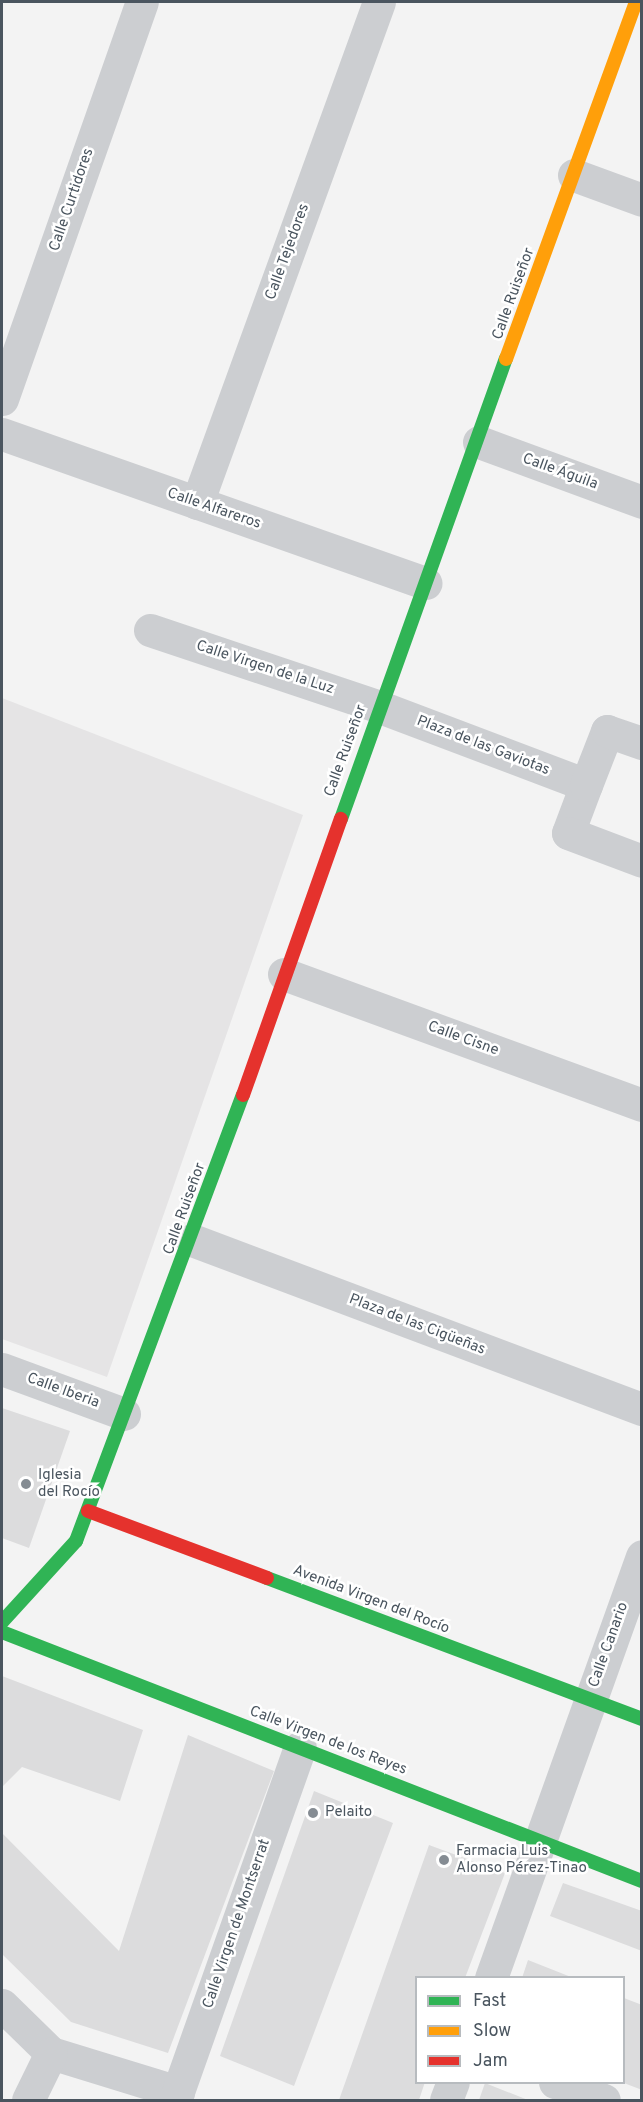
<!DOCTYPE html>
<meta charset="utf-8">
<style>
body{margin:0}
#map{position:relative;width:643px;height:2102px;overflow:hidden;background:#f3f3f3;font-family:Overpass,sans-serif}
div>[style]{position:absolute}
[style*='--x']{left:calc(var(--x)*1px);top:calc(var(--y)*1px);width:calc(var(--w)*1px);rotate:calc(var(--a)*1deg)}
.education>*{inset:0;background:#e5e4e5}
.building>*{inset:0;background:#dcdcdd}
.street>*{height:33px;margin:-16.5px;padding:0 16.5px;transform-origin:16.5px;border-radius:16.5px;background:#ccced1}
.fast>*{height:14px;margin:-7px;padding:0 7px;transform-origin:7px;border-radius:7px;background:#30b455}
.slow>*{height:14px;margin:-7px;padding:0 7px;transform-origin:7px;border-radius:7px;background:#ff9f0a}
.jam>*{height:14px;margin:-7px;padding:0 7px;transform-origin:7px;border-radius:7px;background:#e5322d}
.dots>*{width:16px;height:16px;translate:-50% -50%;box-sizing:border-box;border:3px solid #fff;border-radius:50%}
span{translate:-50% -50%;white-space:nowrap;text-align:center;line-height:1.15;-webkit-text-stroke:5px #fff;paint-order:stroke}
.street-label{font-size:15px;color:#4a555f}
.poi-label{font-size:15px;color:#4a555f}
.left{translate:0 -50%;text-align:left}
.frame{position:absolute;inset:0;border:3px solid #4a555f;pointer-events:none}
.legend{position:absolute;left:415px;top:1976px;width:210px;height:108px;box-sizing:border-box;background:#fff;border:2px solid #b7bbbf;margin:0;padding:8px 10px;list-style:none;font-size:18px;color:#4a555f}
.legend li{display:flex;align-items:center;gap:12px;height:30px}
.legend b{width:30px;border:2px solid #b7bbbf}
</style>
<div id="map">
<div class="education">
<div style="clip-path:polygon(2px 698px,303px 815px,107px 1377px,2px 1339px)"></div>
</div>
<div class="building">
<div style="clip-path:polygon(2px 1408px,70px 1431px,29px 1548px,2px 1538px)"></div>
<div style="clip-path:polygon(2px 1676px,143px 1730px,120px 1801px,22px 1767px,2px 1787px)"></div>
<div style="clip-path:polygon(188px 1735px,274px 1771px,168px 2053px,71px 2022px,2px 1954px,2px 1833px,119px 1951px)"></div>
<div style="clip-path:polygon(314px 1791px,393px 1823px,294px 2086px,220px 2056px)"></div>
<div style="clip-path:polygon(429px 1845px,505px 1873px,465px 1978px,416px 1978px,416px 2082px,425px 2082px,419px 2100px,339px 2100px)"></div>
<div style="clip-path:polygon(563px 1883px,642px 1911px,642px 1951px,550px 1916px)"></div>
<div style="clip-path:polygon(528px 1960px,571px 1977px,571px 1978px,522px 1978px)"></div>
<div style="clip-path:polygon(624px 1998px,642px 2005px,642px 2090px,624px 2083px)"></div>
<div style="clip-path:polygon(485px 2083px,528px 2100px,479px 2100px)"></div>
</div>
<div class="street">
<div style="--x:574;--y:175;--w:72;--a:20.2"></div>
<div style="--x:2;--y:399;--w:421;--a:-70.6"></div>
<div style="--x:2;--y:434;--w:449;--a:19.4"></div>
<div style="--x:479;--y:442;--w:174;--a:20.2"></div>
<div style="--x:197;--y:503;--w:533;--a:-70.04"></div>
<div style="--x:150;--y:630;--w:243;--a:18.5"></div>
<div style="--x:380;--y:707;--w:220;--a:20.7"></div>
<div style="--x:586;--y:785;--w:51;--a:110.6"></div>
<div style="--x:568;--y:833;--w:79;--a:20.7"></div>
<div style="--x:586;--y:785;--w:58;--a:-68.7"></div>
<div style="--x:607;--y:731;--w:37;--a:19"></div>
<div style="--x:284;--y:974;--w:381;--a:20.1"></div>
<div style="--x:192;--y:1240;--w:481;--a:20.6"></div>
<div style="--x:2;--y:1369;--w:130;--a:20.2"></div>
<div style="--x:491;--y:1978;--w:448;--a:-70.3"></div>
<div style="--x:2;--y:2005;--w:69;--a:44.4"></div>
<div style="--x:51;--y:2053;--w:133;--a:17.1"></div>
<div style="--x:555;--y:2082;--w:52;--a:20.2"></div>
<div style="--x:28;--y:2100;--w:52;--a:-63.9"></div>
<div style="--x:175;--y:2100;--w:374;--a:-70.5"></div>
<div style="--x:446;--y:2100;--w:19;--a:-69"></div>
</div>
<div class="fast">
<div style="--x:341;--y:819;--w:489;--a:-70.3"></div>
<div style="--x:267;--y:1578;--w:401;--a:20.6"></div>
<div style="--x:2;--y:1622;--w:110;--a:-47.6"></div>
<div style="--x:76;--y:1541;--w:476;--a:-69.5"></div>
<div style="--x:2;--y:1632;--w:687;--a:21.26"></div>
</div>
<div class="slow">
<div style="--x:506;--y:359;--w:380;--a:-70"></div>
</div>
<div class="jam">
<div style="--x:243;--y:1095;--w:293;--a:-70.5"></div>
<div style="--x:88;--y:1511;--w:191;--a:20.5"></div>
</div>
<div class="dots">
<div style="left:26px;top:1484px;background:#858c93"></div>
<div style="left:313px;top:1813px;background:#858c93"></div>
<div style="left:444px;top:1860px;background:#858c93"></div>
</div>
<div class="street-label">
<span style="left:72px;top:200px;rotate:-71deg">Calle Curtidores</span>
<span style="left:288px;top:252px;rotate:-70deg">Calle Tejedores</span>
<span style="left:514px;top:294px;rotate:-70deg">Calle Ruiseñor</span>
<span style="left:560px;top:472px;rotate:20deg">Calle Águila</span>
<span style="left:214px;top:509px;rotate:19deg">Calle Alfareros</span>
<span style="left:265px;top:668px;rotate:18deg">Calle Virgen de la Luz</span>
<span style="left:483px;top:746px;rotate:21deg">Plaza de las Gaviotas</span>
<span style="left:346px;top:751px;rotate:-70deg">Calle Ruiseñor</span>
<span style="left:463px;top:1039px;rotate:20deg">Calle Cisne</span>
<span style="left:185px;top:1209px;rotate:-70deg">Calle Ruiseñor</span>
<span style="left:417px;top:1325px;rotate:21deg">Plaza de las Cigüeñas</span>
<span style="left:63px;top:1391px;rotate:20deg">Calle Iberia</span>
<span style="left:371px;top:1600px;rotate:21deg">Avenida Virgen del Rocío</span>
<span style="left:609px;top:1645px;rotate:-70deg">Calle Canario</span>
<span style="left:328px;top:1741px;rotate:21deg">Calle Virgen de los Reyes</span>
<span style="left:237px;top:1924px;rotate:-71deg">Calle Virgen de Montserrat</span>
</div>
<div class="poi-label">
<span class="left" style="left:38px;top:1484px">Iglesia<br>del Rocío</span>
<span class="left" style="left:325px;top:1813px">Pelaito</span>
<span class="left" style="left:456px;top:1860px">Farmacia Luis<br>Alonso Pérez-Tinao</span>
</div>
<div class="frame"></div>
<ul class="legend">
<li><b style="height:8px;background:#30b455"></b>Fast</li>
<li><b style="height:8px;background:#ff9f0a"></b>Slow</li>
<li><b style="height:8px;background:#e5322d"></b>Jam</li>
</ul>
</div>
